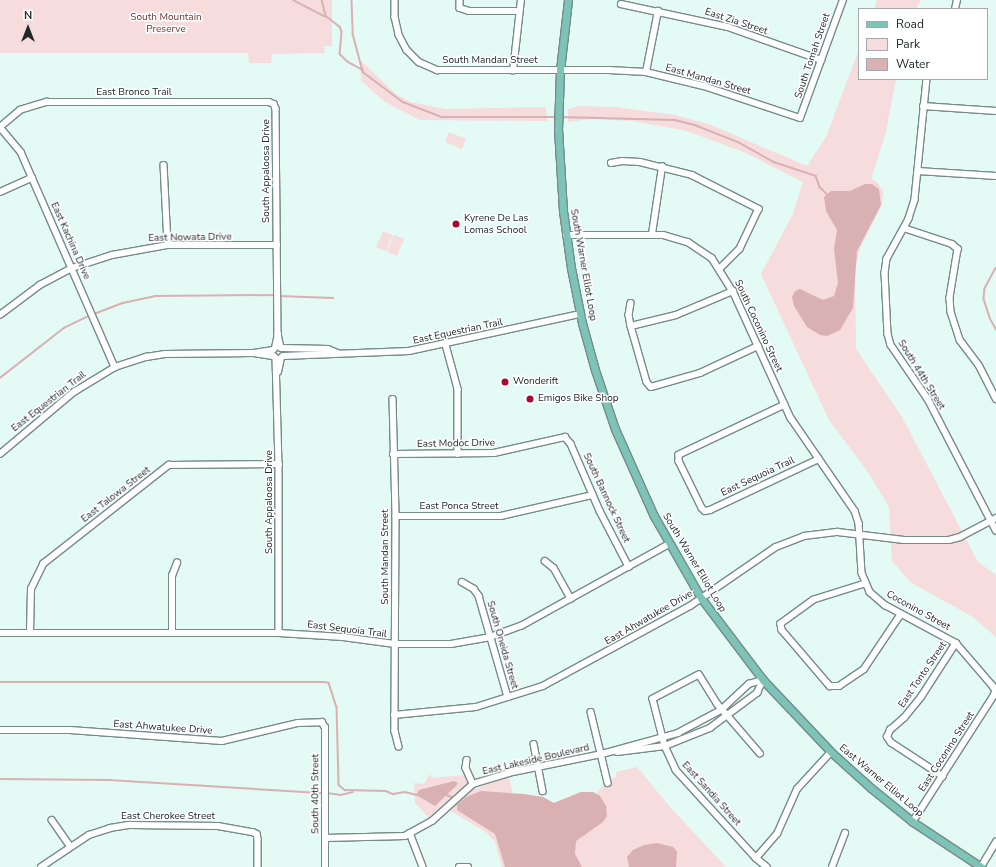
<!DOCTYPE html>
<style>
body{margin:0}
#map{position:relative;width:996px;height:867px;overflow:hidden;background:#e4faf5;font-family:"Nunito Sans",sans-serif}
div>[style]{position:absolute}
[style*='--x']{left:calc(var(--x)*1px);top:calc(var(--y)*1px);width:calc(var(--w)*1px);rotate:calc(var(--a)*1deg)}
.green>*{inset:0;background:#f6dcdd}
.water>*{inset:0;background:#d9b1b2}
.stream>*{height:1.5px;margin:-0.75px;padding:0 0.75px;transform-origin:0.75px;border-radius:0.75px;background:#d9b1b2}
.roads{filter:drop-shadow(1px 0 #778b87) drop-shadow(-1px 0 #778b87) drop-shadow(0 1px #778b87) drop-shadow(0 -1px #778b87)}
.minor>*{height:5.5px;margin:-2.75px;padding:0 2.75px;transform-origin:2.75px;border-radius:2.75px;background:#fff}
.major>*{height:7px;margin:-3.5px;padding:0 3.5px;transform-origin:3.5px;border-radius:3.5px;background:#7dc3b8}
.dots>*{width:11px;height:11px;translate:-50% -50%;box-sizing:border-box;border:2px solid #fff;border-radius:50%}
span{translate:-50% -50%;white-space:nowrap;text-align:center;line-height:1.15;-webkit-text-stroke:3px #fff;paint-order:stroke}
.park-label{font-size:10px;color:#693438}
.street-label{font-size:10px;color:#202927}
.poi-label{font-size:10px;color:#202927}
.left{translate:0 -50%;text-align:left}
.legend{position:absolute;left:858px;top:8px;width:130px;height:72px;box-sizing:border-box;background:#fff;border:1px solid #a6a9a9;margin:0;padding:5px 7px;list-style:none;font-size:12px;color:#202927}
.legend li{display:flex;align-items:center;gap:8px;height:20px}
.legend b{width:20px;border:1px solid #a6a9a9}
.north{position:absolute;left:8px;top:8px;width:40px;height:40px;-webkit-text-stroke:3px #fff;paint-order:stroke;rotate:0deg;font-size:11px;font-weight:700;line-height:16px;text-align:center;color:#202927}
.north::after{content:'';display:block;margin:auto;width:14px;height:18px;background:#202927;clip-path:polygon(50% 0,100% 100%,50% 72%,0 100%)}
</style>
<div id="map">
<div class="green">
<div style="clip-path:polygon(0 0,332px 0,332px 46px,324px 46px,325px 53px,272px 54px,271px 63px,249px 63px,248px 53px,0 53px)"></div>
<div style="clip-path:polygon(877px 0,921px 0,916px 9px,874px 9px)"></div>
<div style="clip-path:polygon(859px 49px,859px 79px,896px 79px,886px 132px,871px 179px,877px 182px,883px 191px,882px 205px,860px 248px,855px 269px,856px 349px,902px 417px,978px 562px,996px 575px,996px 637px,973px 617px,910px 582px,892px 561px,889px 507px,868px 472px,829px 420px,761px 274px,793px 214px,803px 182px,746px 153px,687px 131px,633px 121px,591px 119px,568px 122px,568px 109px,579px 106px,616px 107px,675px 115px,711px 125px,807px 166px,826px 137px)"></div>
<div style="clip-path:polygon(360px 60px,397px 95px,411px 102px,445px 109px,546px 107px,547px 121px,420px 120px,385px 102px,361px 81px)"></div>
<div style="clip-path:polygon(449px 132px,466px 139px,462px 149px,445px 142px)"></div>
<div style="clip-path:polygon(383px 231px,393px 235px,386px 251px,376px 247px)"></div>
<div style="clip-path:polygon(394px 235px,404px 239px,397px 256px,387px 252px)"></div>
<div style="clip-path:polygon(637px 767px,670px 807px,726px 867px,502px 867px,495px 842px,487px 833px,451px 811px,444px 803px,429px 818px,415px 803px,414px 783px,424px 784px,430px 774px,432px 778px,464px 775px,474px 789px,509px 777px,513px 794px,543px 797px,554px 803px,581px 792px,596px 794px,604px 785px,611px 783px,610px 779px,616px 777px,616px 772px)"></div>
</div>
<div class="water">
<div style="clip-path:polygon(865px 184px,872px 184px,879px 189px,881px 205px,857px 251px,853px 308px,840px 330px,827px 336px,820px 335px,807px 327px,794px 306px,792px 297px,795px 291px,800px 289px,823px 300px,834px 296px,838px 283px,834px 249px,837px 230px,826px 211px,824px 197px,831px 191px,850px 191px)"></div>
<div style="clip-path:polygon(454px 781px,458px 783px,456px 786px,435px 806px,416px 795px,419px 790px)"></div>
<div style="clip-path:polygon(481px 791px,524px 794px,543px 797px,554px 803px,581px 792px,593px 792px,600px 796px,606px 806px,607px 816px,603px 822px,576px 841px,575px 854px,582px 867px,505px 867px,495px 834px,457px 810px,457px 805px,466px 797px)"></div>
<div style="clip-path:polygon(657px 843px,673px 847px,677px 852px,676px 867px,629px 867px,627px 857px,633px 850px,644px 845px)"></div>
</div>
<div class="stream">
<div style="--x:293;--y:0;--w:36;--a:27"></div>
<div style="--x:322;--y:0;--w:16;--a:76"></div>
<div style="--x:326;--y:16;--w:18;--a:38"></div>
<div style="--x:340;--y:27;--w:5;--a:68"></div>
<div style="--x:342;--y:32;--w:22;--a:95"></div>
<div style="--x:340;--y:54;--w:11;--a:45"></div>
<div style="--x:348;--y:62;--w:17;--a:28"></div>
<div style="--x:352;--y:0;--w:34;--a:88"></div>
<div style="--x:353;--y:34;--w:39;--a:75"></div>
<div style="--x:363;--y:72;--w:50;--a:36.9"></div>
<div style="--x:403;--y:102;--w:42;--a:21"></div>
<div style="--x:442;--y:117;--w:115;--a:0"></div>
<div style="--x:560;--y:117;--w:115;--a:1.5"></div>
<div style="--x:675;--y:120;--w:21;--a:14"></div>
<div style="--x:695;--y:125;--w:46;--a:21.6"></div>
<div style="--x:738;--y:142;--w:41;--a:29.1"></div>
<div style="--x:774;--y:162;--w:44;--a:18.4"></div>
<div style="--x:816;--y:176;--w:12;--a:70"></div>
<div style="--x:820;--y:187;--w:10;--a:45"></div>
<div style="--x:996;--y:268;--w:24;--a:118"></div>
<div style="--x:985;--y:289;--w:10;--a:96"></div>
<div style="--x:984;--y:299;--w:20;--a:72"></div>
<div style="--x:990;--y:318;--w:13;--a:61"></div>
<div style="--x:279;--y:296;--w:54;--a:2.1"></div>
<div style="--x:94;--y:314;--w:31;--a:-21"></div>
<div style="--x:123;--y:303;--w:33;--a:-12"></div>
<div style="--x:155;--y:296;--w:121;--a:-0.5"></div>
<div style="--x:0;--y:378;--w:81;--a:-38"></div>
<div style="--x:64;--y:328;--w:30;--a:-26"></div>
<div style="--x:0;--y:682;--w:325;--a:0"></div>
<div style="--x:325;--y:682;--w:4;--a:14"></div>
<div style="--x:329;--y:683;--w:25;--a:72"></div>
<div style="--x:337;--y:707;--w:78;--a:88.5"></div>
<div style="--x:339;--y:785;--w:8;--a:40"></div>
<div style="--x:345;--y:790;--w:41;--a:1.4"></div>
<div style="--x:386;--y:791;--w:8;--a:23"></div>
<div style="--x:393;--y:794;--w:12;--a:-9"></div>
<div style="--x:405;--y:792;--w:12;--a:14"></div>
<div style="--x:0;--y:779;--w:109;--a:0.5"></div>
<div style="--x:109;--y:780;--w:215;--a:3.5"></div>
<div style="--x:327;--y:793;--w:14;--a:8"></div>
<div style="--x:341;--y:795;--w:12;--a:-14"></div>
<div style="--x:447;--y:795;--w:8;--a:23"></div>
</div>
<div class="roads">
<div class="minor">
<div style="--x:395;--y:0;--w:17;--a:90"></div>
<div style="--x:395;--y:17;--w:18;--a:77"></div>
<div style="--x:399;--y:35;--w:17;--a:62"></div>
<div style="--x:407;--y:50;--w:17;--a:45"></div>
<div style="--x:419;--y:62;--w:20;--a:24"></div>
<div style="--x:437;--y:70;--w:172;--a:0"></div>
<div style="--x:609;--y:70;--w:37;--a:3"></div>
<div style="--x:646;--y:72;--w:60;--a:13.6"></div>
<div style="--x:704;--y:86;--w:101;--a:18.4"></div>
<div style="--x:800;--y:118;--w:126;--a:-70"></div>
<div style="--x:460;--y:0;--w:8;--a:90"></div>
<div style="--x:460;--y:8;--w:9;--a:18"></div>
<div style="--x:469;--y:11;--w:50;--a:0"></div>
<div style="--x:621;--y:4;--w:109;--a:12.1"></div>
<div style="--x:728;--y:27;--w:99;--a:19.5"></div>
<div style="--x:955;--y:9;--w:9;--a:-77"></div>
<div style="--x:513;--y:71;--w:71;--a:-83.6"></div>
<div style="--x:646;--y:72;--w:62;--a:-78.9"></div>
<div style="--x:927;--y:79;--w:122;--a:95.7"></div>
<div style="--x:915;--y:200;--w:20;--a:108"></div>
<div style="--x:909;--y:219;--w:46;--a:118.8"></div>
<div style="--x:887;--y:259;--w:14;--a:98"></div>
<div style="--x:885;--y:273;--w:61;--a:87.2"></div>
<div style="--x:888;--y:334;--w:11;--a:75"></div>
<div style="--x:891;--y:345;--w:65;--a:55.6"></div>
<div style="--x:928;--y:399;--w:148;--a:62.6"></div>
<div style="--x:923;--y:106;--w:73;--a:3.9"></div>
<div style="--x:0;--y:127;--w:26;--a:-40"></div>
<div style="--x:20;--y:110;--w:28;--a:-17"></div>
<div style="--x:47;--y:102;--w:222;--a:0"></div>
<div style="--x:269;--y:102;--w:5;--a:22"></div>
<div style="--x:274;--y:104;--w:5;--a:68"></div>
<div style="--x:276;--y:109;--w:225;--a:89.5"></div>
<div style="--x:278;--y:334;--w:14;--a:78"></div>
<div style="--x:0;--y:127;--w:33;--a:50"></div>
<div style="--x:21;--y:152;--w:235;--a:66.4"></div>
<div style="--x:611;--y:163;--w:11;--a:-10"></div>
<div style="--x:622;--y:161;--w:18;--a:3"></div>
<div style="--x:640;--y:162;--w:54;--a:14"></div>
<div style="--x:692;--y:175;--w:75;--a:26.9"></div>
<div style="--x:759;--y:209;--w:44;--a:115.4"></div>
<div style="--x:740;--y:249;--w:27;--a:135"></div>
<div style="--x:164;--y:165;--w:80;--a:87.1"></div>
<div style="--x:918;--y:171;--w:78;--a:3.7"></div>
<div style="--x:0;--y:192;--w:35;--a:-24"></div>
<div style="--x:904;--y:228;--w:51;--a:18.4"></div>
<div style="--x:952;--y:244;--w:8;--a:40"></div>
<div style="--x:958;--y:249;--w:50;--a:99.3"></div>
<div style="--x:950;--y:298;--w:14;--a:86"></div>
<div style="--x:951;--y:312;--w:29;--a:72"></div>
<div style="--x:960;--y:340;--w:31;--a:53"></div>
<div style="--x:979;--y:365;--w:38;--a:63"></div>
<div style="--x:652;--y:234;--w:68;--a:-81.5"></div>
<div style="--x:566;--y:235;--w:97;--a:0"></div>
<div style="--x:663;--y:235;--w:26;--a:16"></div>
<div style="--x:688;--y:242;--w:29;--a:34"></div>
<div style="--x:712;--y:258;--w:39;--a:58"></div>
<div style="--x:733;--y:291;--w:140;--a:65.5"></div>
<div style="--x:791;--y:418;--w:113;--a:55.5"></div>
<div style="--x:855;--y:511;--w:13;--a:72"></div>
<div style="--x:859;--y:523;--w:50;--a:86.6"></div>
<div style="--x:862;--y:573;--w:21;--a:67"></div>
<div style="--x:870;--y:592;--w:20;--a:41"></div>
<div style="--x:885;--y:605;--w:81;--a:28.2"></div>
<div style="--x:956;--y:643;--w:57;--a:49.3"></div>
<div style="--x:993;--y:686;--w:6;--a:59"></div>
<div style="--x:996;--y:691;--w:5;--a:112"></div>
<div style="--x:994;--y:696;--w:150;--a:122.7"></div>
<div style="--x:631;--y:303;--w:12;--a:99"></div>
<div style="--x:629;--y:315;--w:11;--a:80"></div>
<div style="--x:631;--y:326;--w:58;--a:74.1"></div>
<div style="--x:647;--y:382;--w:6;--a:51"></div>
<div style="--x:651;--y:387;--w:51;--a:-15.9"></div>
<div style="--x:700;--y:373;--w:64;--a:-25"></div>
<div style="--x:0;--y:315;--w:50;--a:-36.9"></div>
<div style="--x:40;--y:285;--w:36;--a:-28"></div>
<div style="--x:72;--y:268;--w:42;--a:-18"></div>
<div style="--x:112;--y:255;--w:57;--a:-10.1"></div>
<div style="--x:168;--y:245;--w:109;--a:0"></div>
<div style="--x:631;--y:326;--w:46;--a:-13.7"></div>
<div style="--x:676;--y:315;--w:62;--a:-22.8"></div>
<div style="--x:446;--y:345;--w:46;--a:74.7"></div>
<div style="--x:458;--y:389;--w:65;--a:90"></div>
<div style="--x:275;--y:348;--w:14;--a:-78"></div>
<div style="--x:282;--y:348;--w:46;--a:1.2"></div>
<div style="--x:328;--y:349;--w:11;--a:22"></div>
<div style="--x:254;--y:353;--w:20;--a:9"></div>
<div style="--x:283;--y:356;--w:126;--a:-2.3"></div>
<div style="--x:409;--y:351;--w:175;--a:-12.2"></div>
<div style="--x:276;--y:358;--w:106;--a:88.4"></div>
<div style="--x:279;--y:464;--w:169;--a:90"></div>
<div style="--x:278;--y:372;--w:14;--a:-78"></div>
<div style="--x:393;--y:399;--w:117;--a:88.5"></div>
<div style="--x:396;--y:516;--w:215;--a:90.3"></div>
<div style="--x:395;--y:731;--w:16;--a:76"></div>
<div style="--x:785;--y:405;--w:117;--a:154.7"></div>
<div style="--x:679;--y:455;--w:6;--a:90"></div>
<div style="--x:679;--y:461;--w:52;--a:63.9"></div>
<div style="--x:702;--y:508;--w:4;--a:45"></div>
<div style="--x:705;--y:511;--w:5;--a:-11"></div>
<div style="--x:710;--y:510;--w:120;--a:-25.1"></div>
<div style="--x:0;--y:454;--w:97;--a:-40"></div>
<div style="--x:74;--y:392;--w:48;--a:-31.4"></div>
<div style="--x:115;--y:367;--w:33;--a:-18"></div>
<div style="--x:146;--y:357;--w:19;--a:-9"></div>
<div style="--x:165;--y:354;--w:89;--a:-0.6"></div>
<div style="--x:254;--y:353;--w:19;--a:-9"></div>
<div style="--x:393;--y:454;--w:101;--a:-0.6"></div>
<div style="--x:494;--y:453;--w:73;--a:-12.7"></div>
<div style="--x:565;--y:437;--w:9;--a:49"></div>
<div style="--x:571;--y:444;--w:73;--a:66.6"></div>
<div style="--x:600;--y:511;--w:63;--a:62.6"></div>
<div style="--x:396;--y:516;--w:105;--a:0"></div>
<div style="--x:501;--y:516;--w:94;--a:-12.9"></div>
<div style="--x:545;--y:561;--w:11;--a:38"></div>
<div style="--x:554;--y:568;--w:35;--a:61"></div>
<div style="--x:462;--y:582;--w:14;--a:30"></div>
<div style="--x:474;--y:589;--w:9;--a:54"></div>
<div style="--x:479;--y:596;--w:105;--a:74"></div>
<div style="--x:865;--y:584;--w:53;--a:162.6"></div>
<div style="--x:814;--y:600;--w:41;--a:144"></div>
<div style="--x:781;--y:624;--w:6;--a:81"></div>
<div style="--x:782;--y:630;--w:74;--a:49.4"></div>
<div style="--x:830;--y:686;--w:9;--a:0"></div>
<div style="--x:839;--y:686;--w:30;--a:-34"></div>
<div style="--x:864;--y:669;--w:66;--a:-56.1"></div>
<div style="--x:0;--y:633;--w:279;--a:0"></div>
<div style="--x:279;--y:633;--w:64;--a:3.6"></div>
<div style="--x:343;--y:637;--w:52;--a:7.7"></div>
<div style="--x:395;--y:644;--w:56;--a:0"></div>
<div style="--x:451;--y:644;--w:40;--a:-10"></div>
<div style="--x:490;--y:637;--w:33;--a:-20"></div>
<div style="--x:521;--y:626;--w:169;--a:-29"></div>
<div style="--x:30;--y:633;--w:44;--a:-88.7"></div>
<div style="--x:31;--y:589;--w:28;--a:-64"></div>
<div style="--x:43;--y:564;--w:160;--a:-38.2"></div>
<div style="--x:169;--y:465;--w:110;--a:-0.5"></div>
<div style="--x:172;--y:633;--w:57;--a:-90"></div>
<div style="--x:172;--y:576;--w:14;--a:-69"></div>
<div style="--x:591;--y:712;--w:73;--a:76.5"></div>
<div style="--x:394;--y:715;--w:82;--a:-5.6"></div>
<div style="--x:476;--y:707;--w:70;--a:-17.4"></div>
<div style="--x:543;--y:686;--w:167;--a:-28.6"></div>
<div style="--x:690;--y:606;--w:104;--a:-34.5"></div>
<div style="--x:776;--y:547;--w:30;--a:-21"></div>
<div style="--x:804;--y:536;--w:34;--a:-7"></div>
<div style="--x:838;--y:532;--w:66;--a:6.9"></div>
<div style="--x:904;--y:540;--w:45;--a:0"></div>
<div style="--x:949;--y:540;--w:11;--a:-15"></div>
<div style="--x:960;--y:537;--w:41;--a:-27.8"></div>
<div style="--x:0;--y:730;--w:70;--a:0"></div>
<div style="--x:70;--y:730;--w:152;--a:4.1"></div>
<div style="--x:222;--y:741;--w:78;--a:-13.3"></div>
<div style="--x:298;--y:723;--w:24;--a:-2"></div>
<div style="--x:322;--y:722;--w:6;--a:59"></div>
<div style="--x:325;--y:727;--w:140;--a:90"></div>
<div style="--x:534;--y:744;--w:48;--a:79.2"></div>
<div style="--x:617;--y:752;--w:48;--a:-7.1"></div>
<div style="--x:665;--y:746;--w:48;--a:-21.8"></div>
<div style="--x:710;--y:728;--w:59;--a:-36.7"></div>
<div style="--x:757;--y:693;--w:14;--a:-65"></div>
<div style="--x:760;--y:754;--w:66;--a:-130.7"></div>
<div style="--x:717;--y:704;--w:34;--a:-122"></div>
<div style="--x:699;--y:675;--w:52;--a:152.4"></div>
<div style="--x:653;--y:699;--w:49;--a:75.7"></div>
<div style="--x:665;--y:746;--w:26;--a:65"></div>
<div style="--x:676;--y:770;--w:119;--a:47.7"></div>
<div style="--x:756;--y:858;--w:14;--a:39"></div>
<div style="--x:467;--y:760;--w:8;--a:97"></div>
<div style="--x:466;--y:768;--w:17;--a:66"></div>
<div style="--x:943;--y:777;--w:62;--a:-146.8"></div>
<div style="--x:891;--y:743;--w:7;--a:-124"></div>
<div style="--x:887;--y:737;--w:8;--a:-67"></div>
<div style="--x:890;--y:730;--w:18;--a:-41"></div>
<div style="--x:904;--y:718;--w:27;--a:-51"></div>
<div style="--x:921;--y:697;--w:64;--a:-57.1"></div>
<div style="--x:52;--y:820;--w:32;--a:55"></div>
<div style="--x:410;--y:833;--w:36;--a:69"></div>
<div style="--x:325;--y:838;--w:80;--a:-1.4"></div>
<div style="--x:405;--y:836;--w:31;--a:-29"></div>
<div style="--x:432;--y:821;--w:55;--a:-42.1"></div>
<div style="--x:473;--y:784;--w:37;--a:-17"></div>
<div style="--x:508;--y:773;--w:96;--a:-11.4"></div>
<div style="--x:602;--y:754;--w:79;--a:-15.4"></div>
<div style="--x:678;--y:733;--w:49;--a:-28.1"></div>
<div style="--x:721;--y:710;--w:38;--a:-43"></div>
<div style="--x:749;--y:684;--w:15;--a:-16"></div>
<div style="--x:756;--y:858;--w:32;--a:-49"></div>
<div style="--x:777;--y:834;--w:49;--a:-66"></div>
<div style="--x:797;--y:789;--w:50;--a:-47.4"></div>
<div style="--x:41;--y:867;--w:58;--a:-33.7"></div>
<div style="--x:89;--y:835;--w:22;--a:-18"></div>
<div style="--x:110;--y:828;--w:20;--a:-9"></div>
<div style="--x:130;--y:825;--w:88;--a:0.7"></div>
<div style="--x:218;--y:826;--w:36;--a:10"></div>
<div style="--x:253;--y:832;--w:4;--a:27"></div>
<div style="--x:257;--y:834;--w:5;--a:79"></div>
<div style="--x:258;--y:839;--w:28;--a:90"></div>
<div style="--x:459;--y:867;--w:9;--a:0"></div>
<div style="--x:832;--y:867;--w:36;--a:-69"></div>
<div style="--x:981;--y:867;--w:29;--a:-59"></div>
</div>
<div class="major">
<div style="--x:568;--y:0;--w:70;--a:96.5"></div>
<div style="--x:560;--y:70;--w:59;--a:91.9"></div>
<div style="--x:558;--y:129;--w:82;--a:86.5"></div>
<div style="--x:563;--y:211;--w:58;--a:82"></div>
<div style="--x:571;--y:268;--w:56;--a:78.7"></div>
<div style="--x:582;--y:323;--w:49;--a:74.5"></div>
<div style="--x:595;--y:370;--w:62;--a:71.3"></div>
<div style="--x:615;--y:429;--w:95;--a:65.9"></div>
<div style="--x:654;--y:516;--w:95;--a:60.2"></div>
<div style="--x:701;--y:598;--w:103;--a:52.9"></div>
<div style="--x:763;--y:680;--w:99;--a:46.6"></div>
<div style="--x:831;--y:752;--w:54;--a:42"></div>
<div style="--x:871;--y:788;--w:54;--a:39"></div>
<div style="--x:913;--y:822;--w:82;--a:33.5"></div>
</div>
</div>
<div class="dots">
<div style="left:456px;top:224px;background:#a50934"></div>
<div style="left:505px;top:382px;background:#a50934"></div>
<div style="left:530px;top:399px;background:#a50934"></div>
</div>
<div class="park-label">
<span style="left:166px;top:23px">South Mountain<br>Preserve</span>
</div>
<div class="street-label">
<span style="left:736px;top:22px;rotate:18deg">East Zia Street</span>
<span style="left:813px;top:56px;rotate:-71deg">South Tomah Street</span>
<span style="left:490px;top:61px">South Mandan Street</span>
<span style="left:708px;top:80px;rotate:16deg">East Mandan Street</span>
<span style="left:134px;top:93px">East Bronco Trail</span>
<span style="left:267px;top:171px;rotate:-90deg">South Appaloosa Drive</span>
<span style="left:190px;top:238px;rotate:-1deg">East Nowata Drive</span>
<span style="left:70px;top:241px;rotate:66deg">East Kachina Drive</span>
<span style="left:583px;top:265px;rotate:80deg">South Warner Elliot Loop</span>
<span style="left:758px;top:326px;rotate:65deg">South Coconino Street</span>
<span style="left:458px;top:332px;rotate:-12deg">East Equestrian Trail</span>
<span style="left:921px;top:375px;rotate:58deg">South 44th Street</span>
<span style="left:49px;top:402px;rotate:-38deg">East Equestrian Trail</span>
<span style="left:456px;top:444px;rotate:-1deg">East Modoc Drive</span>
<span style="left:758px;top:477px;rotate:-25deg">East Sequoia Trail</span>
<span style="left:116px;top:495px;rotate:-38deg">East Talowa Street</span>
<span style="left:606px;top:498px;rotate:65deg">South Bannock Street</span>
<span style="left:270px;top:502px;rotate:-90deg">South Appaloosa Drive</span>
<span style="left:459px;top:507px">East Ponca Street</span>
<span style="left:386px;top:557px;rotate:-90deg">South Mandan Street</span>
<span style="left:694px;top:563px;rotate:59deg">South Warner Elliot Loop</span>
<span style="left:918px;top:611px;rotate:29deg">Coconino Street</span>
<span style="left:649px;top:618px;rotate:-30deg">East Ahwatukee Drive</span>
<span style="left:347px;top:630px;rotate:7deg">East Sequoia Trail</span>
<span style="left:502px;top:645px;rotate:74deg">South Oneida Street</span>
<span style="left:923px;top:675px;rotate:-56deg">East Tonto Street</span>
<span style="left:163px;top:728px;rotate:4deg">East Ahwatukee Drive</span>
<span style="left:947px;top:752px;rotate:-57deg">East Coconino Street</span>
<span style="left:536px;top:760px;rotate:-13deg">East Lakeside Boulevard</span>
<span style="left:881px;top:781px;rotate:40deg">East Warner Elliot Loop</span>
<span style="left:316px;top:794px;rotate:-90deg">South 40th Street</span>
<span style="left:711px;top:794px;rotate:48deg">East Sandia Street</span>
<span style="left:168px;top:817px">East Cherokee Street</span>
</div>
<div class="poi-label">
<span class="left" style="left:464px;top:224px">Kyrene De Las<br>Lomas School</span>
<span class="left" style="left:513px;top:382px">Wonderift</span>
<span class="left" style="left:538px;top:399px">Emigos Bike Shop</span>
</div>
<ul class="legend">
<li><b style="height:5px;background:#7dc3b8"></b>Road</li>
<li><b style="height:11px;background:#f6dcdd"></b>Park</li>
<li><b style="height:11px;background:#d9b1b2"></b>Water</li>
</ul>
<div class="north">N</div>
</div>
